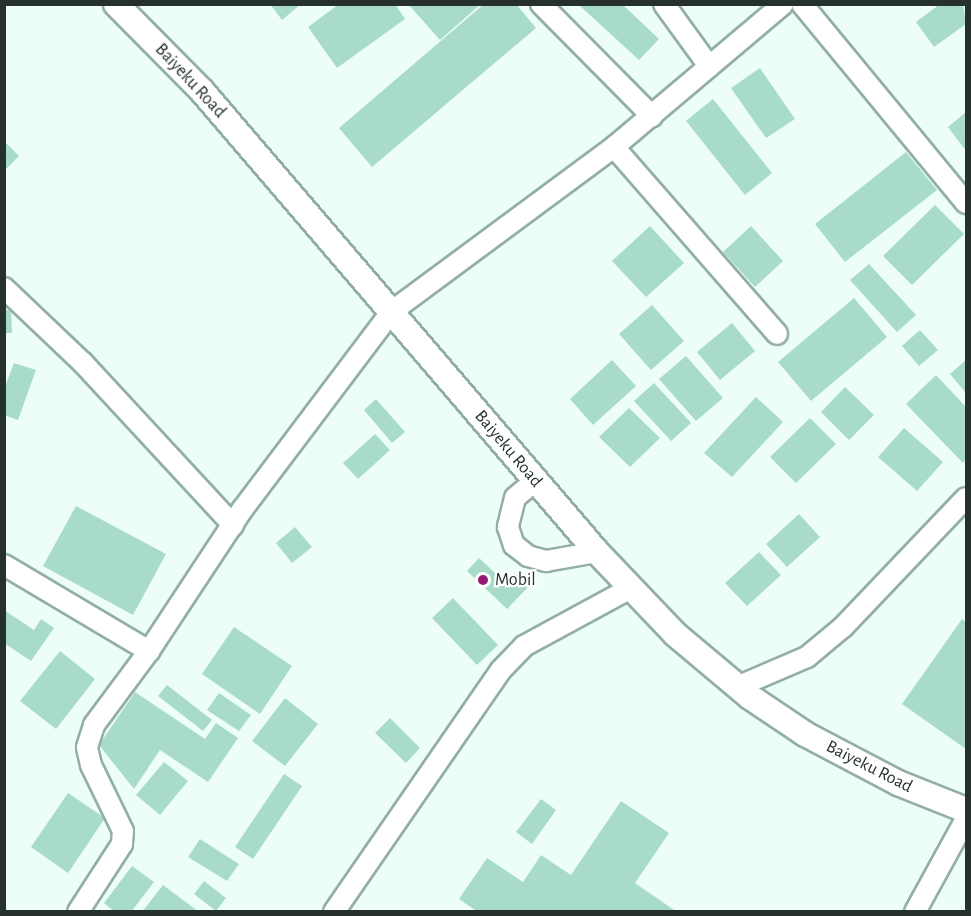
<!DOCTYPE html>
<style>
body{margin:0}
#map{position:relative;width:971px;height:916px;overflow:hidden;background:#edfef7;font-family:"Alegreya Sans",sans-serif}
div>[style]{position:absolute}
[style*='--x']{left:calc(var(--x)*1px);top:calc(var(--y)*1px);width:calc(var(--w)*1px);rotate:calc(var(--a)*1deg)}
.building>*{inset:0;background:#a8dcc9}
.roads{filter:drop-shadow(2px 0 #93afa4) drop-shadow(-2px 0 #93afa4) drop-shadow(0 2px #93afa4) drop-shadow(0 -2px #93afa4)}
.minor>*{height:20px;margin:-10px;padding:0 10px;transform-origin:10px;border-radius:10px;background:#fff}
.major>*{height:24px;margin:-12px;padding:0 12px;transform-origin:12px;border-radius:12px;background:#fff}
.dots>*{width:16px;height:16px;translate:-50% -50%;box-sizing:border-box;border:3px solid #fff;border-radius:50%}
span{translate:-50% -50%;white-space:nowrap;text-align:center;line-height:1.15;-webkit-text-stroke:4.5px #fff;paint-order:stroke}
.street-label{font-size:18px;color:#26312d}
.poi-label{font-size:18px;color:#26312d}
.left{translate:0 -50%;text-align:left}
.frame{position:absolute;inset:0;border:6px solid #26312d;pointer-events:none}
</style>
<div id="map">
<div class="building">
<div style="clip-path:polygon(270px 4px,301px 4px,282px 20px)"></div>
<div style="clip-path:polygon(339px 4px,395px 4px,405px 19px,337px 68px,308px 27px)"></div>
<div style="clip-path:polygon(408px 4px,481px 4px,440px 40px)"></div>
<div style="clip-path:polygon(484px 4px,516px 4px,536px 28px,372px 167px,339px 128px)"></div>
<div style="clip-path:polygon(940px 4px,963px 4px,966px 24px,934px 47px,916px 22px)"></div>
<div style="clip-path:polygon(579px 5px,623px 5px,659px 39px,639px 60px)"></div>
<div style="clip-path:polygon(760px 68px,795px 119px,766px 138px,731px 88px)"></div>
<div style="clip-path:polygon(713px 99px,772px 173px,745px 195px,686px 121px)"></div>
<div style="clip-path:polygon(966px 112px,966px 151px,948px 127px)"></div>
<div style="clip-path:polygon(4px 141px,19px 156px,4px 171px)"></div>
<div style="clip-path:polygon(906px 152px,937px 190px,845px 262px,815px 224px)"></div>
<div style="clip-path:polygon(935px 205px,964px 234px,912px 285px,883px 256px)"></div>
<div style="clip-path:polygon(650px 226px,684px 263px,646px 297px,612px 261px)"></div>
<div style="clip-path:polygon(751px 226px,783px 261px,755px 287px,723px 252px)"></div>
<div style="clip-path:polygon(869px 264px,916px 315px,897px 332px,850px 280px)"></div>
<div style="clip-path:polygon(854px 298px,887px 337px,811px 401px,778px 362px)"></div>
<div style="clip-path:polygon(652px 305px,684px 341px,651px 370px,619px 334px)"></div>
<div style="clip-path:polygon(4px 309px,11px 311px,12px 333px,4px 333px)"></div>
<div style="clip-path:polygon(732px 323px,755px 351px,720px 380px,697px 352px)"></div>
<div style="clip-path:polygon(920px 330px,938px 350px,919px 366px,902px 346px)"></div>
<div style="clip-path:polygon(686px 356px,723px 398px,696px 421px,659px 379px)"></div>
<div style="clip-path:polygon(612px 360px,636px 386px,593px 425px,570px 399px)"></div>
<div style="clip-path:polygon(966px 360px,966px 393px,950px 374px)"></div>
<div style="clip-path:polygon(14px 363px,36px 370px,18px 420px,4px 415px,4px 389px)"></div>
<div style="clip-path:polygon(936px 375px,966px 407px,966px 459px,963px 463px,906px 404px)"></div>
<div style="clip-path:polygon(654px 383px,691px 423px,671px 441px,634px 401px)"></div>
<div style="clip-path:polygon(845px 387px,874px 415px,849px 440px,821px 412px)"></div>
<div style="clip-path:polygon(756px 397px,783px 422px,732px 477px,704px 453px)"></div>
<div style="clip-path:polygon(376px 399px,405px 432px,392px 443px,364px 410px)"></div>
<div style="clip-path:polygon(629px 408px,660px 438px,630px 467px,599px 437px)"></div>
<div style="clip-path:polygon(810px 418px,836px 444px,796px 483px,770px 457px)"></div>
<div style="clip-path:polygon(904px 428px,943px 462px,917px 491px,878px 457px)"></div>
<div style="clip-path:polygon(375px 434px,390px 450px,358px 479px,343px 463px)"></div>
<div style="clip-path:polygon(76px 506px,166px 554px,133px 615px,43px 566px)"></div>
<div style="clip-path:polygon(799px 514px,820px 537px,787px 567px,766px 544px)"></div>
<div style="clip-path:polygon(295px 527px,312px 547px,292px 563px,276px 543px)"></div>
<div style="clip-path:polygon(759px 552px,781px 575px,747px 606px,725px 583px)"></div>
<div style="clip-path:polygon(479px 558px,508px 585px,520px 572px,532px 583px,507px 609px,467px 571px)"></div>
<div style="clip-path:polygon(453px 598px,498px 645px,477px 665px,432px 618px)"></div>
<div style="clip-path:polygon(4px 610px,34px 630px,41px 619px,54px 628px,31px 661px,4px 643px)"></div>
<div style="clip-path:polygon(962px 619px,966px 622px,966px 749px,902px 704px)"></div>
<div style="clip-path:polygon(234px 627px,292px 666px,260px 714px,202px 674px)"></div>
<div style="clip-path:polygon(60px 651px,95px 679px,56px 729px,20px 701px)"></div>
<div style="clip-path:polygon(167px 685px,212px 720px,203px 731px,158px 696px)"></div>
<div style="clip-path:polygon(135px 692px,205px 739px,216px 723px,238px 738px,208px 782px,160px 750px,134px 789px,99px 745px)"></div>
<div style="clip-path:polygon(219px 693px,251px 715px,239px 731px,207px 710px)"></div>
<div style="clip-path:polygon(285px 698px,318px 724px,285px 766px,252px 741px)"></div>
<div style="clip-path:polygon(390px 718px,420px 748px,406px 763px,375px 733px)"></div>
<div style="clip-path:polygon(164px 762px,188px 781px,160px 815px,136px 795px)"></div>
<div style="clip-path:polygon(284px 774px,302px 786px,253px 859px,235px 847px)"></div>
<div style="clip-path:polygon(68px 793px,105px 818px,68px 873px,31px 847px)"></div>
<div style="clip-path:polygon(541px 799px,556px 810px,532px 844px,516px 832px)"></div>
<div style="clip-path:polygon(621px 801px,669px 833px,635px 883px,677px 912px,478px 912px,459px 899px,487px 858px,523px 882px,541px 855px,571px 875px)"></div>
<div style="clip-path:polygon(200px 839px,239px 864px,227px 881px,188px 857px)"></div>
<div style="clip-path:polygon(132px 866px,154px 882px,131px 912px,115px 912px,104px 903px)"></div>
<div style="clip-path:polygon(204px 881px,226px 898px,216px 911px,194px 894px)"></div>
<div style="clip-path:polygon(163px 885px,199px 912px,142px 912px)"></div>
</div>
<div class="roads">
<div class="minor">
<div style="--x:541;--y:4;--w:158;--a:45.3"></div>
<div style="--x:664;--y:4;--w:77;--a:54"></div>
<div style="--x:802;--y:4;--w:258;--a:50.5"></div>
<div style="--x:614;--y:147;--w:248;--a:48.9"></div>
<div style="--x:4;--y:288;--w:109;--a:43.5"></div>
<div style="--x:83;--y:363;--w:221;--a:47.2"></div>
<div style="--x:535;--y:481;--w:26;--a:140"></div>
<div style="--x:515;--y:498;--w:30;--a:104"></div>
<div style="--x:508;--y:527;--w:19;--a:72"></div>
<div style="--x:514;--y:545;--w:18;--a:38"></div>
<div style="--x:528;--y:556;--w:19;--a:16"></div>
<div style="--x:546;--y:561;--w:52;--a:-10"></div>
<div style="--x:4;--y:565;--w:169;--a:30.7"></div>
<div style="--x:737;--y:687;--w:76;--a:-23.2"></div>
<div style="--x:807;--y:657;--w:47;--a:-39.8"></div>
<div style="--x:843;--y:627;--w:178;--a:-46.4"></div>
<div style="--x:78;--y:912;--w:81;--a:-57.1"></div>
<div style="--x:122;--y:844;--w:13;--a:-86"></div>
<div style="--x:123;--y:831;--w:73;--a:-115.9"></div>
<div style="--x:91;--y:765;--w:18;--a:-103"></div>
<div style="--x:87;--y:747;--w:23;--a:-72"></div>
<div style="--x:94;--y:725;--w:92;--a:-53.4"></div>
<div style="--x:149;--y:651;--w:169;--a:-56.6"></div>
<div style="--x:242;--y:510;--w:248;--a:-53"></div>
<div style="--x:391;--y:312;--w:277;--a:-36.5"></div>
<div style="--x:614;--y:147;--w:221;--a:-40.2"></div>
<div style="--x:334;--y:912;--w:294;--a:-55.4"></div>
<div style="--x:501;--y:670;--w:33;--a:-46"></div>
<div style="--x:524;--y:646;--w:122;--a:-28.5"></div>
<div style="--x:915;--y:912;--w:106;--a:-61.3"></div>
</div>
<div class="major">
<div style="--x:116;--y:4;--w:122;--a:45.3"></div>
<div style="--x:202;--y:91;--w:607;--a:49.41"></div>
<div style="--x:597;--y:552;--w:113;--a:46.4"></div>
<div style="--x:675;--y:634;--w:98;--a:40"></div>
<div style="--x:750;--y:697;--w:66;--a:33.9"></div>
<div style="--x:805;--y:734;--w:105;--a:27.8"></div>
<div style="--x:898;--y:783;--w:73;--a:21.7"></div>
</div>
</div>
<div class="dots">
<div style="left:483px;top:580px;background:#941974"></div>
</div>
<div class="street-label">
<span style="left:190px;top:81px;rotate:47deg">Baiyeku Road</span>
<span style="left:508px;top:449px;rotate:50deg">Baiyeku Road</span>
<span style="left:869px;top:767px;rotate:27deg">Baiyeku Road</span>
</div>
<div class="poi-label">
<span class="left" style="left:495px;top:580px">Mobil</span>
</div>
<div class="frame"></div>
</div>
